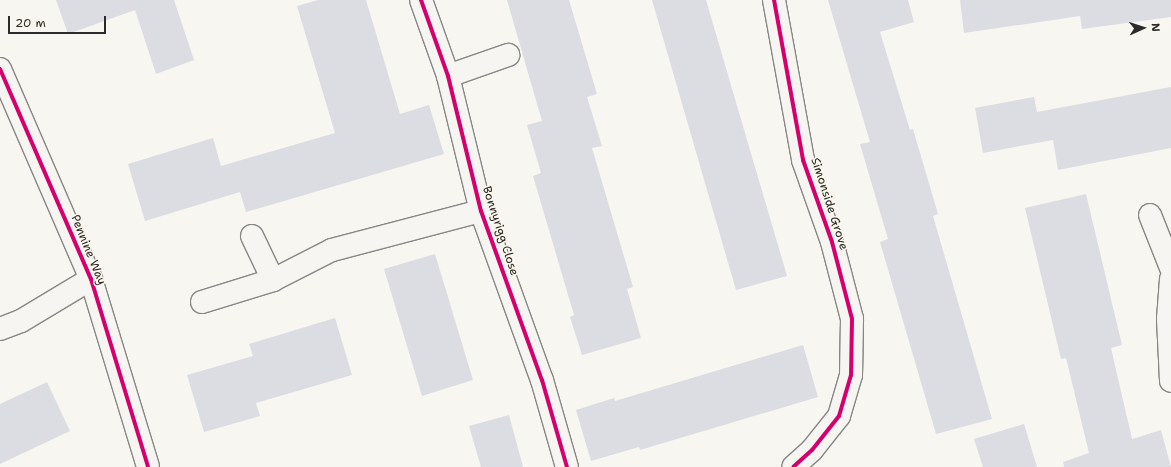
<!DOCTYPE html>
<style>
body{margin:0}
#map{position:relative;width:1171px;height:467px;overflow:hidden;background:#f8f6f0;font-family:"Shantell Sans",sans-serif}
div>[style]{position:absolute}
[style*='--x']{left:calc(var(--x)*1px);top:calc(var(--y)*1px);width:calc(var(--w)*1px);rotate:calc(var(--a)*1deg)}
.building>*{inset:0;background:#dcdce3}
.roads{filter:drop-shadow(1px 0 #878684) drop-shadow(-1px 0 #878684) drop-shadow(0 1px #878684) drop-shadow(0 -1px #878684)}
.minor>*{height:22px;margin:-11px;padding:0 11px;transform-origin:11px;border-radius:11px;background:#f6f5f1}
.cycleway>*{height:4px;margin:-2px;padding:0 2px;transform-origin:2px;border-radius:2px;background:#d6006c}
span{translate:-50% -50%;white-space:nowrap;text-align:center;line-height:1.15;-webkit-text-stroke:3px #fbf7ec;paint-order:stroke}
.street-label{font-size:12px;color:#2b2b2b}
.north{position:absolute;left:1123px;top:8px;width:40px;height:40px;-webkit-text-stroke:3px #fbf7ec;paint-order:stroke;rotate:87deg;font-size:11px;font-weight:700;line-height:16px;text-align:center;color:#2b2b2b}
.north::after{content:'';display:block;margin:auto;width:14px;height:18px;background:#2b2b2b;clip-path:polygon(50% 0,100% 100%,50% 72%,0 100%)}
.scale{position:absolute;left:8px;top:16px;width:98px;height:18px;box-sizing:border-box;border:2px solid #2b2b2b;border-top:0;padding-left:5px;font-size:12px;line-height:14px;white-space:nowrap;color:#2b2b2b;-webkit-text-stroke:3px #fbf7ec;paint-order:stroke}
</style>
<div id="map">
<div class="building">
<div style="clip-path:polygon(56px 0,174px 0,194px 60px,156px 74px,135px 10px,68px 34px)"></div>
<div style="clip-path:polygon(318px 0,366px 0,400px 114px,429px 105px,444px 154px,246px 212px,240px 192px,145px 221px,128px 164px,213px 138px,221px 166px,335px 133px,297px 6px)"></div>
<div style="clip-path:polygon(507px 0,569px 0,597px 94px,587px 97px,602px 146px,592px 148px,633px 287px,627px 289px,641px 338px,582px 355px,570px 317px,574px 315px,533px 176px,541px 173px,527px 125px,542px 121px)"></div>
<div style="clip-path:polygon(652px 0,706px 0,787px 276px,736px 290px)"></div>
<div style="clip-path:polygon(828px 0,908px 0,914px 22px,880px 32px,910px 130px,913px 129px,938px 214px,933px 216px,992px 419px,936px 434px,880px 242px,888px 239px,860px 144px,870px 142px)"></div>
<div style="clip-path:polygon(960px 0,1171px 0,1171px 17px,1082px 29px,1080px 16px,964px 33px)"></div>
<div style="clip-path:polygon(1171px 87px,1171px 148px,1058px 170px,1053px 140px,983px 153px,975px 108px,1034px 97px,1037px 112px)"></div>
<div style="clip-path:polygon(1086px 194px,1122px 345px,1111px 348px,1132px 439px,1161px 430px,1171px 467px,1064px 467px,1063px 462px,1089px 453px,1066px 358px,1061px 359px,1025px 208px)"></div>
<div style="clip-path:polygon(435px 254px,473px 380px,422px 396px,384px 269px)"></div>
<div style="clip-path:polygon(335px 318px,352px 375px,256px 403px,260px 416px,204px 432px,187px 375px,253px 356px,249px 344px)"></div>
<div style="clip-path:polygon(803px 345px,818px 397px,640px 450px,639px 447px,591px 461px,576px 410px,614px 398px,615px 401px)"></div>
<div style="clip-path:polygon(47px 382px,70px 431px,0 464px,0 404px)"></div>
<div style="clip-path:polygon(509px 415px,523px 467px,481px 467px,469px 426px)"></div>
<div style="clip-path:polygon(1024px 424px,1037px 467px,983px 467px,974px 439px)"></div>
</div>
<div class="roads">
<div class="minor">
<div style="--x:421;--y:0;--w:81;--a:70.4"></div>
<div style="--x:448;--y:76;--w:139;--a:76.3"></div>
<div style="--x:481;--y:211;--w:180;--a:70.2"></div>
<div style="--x:542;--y:380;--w:91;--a:74"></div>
<div style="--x:774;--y:0;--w:163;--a:79.7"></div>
<div style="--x:803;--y:160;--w:87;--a:70.5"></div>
<div style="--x:832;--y:242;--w:80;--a:75.4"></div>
<div style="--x:852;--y:319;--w:56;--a:91"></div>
<div style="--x:851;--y:375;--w:43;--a:106.3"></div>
<div style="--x:839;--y:416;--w:43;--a:128.5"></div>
<div style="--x:812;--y:450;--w:25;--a:138"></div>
<div style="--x:0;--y:69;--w:229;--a:66.6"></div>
<div style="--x:91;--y:279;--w:196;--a:73.1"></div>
<div style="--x:448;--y:76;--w:64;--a:-19.3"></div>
<div style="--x:1150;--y:215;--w:57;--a:68.4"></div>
<div style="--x:252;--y:236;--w:49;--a:64.5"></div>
<div style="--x:1171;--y:279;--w:40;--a:94.3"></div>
<div style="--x:1168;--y:319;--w:62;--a:87.2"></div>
<div style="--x:202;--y:302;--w:74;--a:-17.2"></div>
<div style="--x:273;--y:280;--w:66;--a:-27"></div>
<div style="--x:332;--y:250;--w:154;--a:-14.7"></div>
<div style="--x:0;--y:329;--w:22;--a:-21"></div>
<div style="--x:21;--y:321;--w:82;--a:-31"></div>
</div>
</div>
<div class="cycleway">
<div style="--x:421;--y:0;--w:81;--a:70.4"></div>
<div style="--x:448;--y:76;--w:139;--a:76.3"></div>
<div style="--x:481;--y:211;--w:180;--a:70.2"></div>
<div style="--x:542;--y:380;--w:91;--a:74"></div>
<div style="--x:774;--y:0;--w:163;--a:79.7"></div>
<div style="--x:803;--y:160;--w:87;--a:70.5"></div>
<div style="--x:832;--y:242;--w:80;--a:75.4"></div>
<div style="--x:852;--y:319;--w:56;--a:91"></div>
<div style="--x:851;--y:375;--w:43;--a:106.3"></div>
<div style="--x:839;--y:416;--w:43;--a:128.5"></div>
<div style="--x:812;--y:450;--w:25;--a:138"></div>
<div style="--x:0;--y:69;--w:229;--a:66.6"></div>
<div style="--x:91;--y:279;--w:196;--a:73.1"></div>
</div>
<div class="street-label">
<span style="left:829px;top:204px;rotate:72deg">Simonside Grove</span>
<span style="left:500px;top:231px;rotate:72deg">Bonnyrigg Close</span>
<span style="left:88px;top:250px;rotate:68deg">Pennine Way</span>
</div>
<div class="north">N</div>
<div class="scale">20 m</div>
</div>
